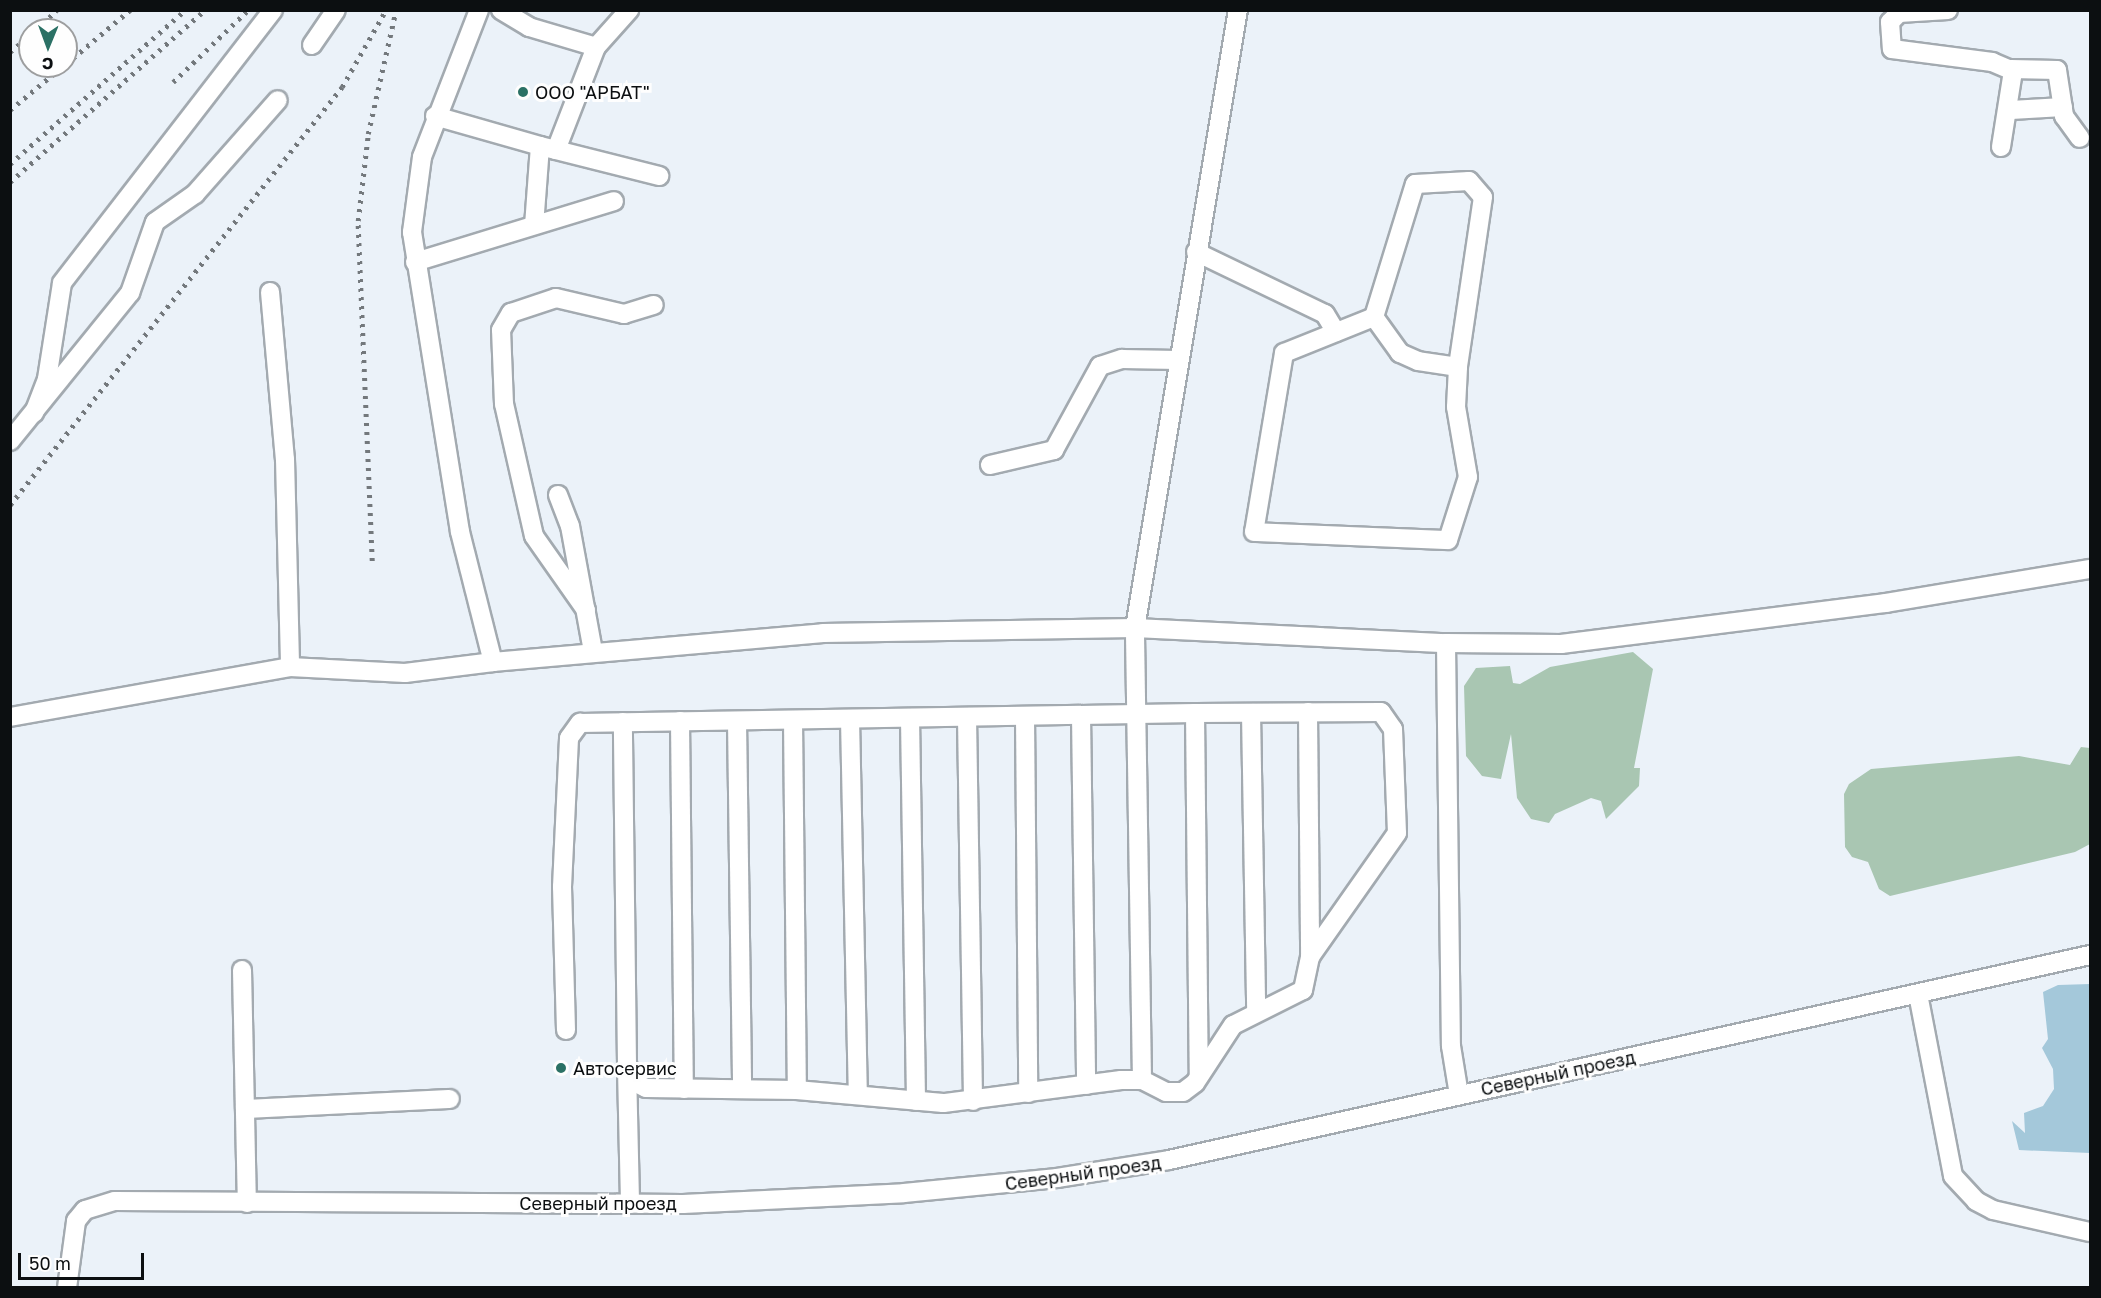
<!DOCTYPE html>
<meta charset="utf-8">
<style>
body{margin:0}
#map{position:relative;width:2101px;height:1298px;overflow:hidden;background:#ebf2f9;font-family:"Golos Text",sans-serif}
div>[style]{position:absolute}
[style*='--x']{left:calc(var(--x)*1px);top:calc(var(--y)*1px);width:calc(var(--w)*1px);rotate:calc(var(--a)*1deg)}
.green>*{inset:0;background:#a9c6b2}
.water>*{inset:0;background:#a4c8da}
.roads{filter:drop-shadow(2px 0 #a3aab0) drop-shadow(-2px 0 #a3aab0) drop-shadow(0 2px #a3aab0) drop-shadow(0 -2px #a3aab0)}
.minor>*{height:18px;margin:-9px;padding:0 9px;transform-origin:9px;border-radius:9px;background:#fff}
.rail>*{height:4.5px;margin-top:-2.25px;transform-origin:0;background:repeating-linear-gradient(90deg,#73787c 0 3px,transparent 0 9px)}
.dots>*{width:16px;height:16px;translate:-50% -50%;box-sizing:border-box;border:3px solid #fefefe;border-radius:50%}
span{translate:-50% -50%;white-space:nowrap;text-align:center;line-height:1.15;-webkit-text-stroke:6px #fefefe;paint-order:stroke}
.poi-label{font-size:18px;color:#0c0f11}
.left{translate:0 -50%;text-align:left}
.street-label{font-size:18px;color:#0c0f11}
.frame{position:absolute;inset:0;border:12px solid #0c0f11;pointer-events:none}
.north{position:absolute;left:18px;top:18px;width:60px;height:60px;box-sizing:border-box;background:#fefefe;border:2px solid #9d9e9f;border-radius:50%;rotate:181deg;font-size:16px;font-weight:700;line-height:24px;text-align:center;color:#0c0f11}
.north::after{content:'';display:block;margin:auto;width:21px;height:27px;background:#2b7165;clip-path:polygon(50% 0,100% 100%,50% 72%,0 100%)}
.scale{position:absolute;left:18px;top:1253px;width:126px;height:27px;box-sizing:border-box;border:3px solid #0c0f11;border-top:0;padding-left:8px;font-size:18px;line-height:21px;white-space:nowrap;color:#0c0f11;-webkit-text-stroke:4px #fefefe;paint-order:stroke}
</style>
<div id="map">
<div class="green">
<div style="clip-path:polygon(1633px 652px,1653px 669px,1634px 768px,1640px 768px,1639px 786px,1606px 819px,1601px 801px,1591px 798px,1555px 814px,1549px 823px,1531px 819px,1517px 798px,1511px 734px,1501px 779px,1482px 776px,1466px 756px,1464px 686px,1476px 668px,1510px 666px,1513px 683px,1520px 684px,1550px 667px)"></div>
<div style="clip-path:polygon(2081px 747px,2090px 748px,2090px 844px,2075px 852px,1890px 896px,1879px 889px,1868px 862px,1852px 857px,1845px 847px,1844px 794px,1849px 784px,1871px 769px,2019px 756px,2070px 765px)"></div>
</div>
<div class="water">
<div style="clip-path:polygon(2090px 984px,2090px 1153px,2019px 1150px,2012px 1121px,2025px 1133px,2024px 1113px,2043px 1106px,2054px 1089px,2053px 1069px,2042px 1048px,2048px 1039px,2043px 992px,2058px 985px)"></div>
</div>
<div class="roads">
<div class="minor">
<div style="--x:479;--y:10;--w:158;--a:111.2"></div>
<div style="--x:422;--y:157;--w:76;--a:97.6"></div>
<div style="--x:412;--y:232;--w:304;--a:80.9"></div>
<div style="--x:460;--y:532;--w:134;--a:75.8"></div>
<div style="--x:493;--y:662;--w:331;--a:-5"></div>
<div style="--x:823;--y:633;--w:312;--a:-0.9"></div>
<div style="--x:1135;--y:628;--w:311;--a:2.8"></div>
<div style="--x:1446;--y:643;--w:403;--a:89.3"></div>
<div style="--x:1451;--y:1046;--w:50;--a:80.7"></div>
<div style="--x:501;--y:10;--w:33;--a:31"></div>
<div style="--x:529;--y:27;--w:70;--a:16.6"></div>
<div style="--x:596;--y:47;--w:50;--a:-48.3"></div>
<div style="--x:1902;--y:10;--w:17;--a:135"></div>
<div style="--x:1890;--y:22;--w:27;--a:86"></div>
<div style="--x:1892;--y:49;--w:101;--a:7.4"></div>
<div style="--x:1992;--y:62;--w:23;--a:23"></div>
<div style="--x:2013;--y:71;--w:77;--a:99"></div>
<div style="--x:1899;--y:13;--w:49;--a:-3.5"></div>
<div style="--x:312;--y:45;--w:42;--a:-55.6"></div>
<div style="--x:2011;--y:69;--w:46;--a:1.2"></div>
<div style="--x:2057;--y:70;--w:47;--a:81.3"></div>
<div style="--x:2064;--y:116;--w:27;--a:54"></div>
<div style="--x:2011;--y:110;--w:52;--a:-3.3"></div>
<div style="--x:435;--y:116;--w:109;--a:15.9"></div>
<div style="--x:540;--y:146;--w:79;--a:94.3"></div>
<div style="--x:540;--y:146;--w:123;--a:14.1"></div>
<div style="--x:556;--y:150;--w:110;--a:-68.8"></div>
<div style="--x:1469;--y:181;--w:21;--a:49"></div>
<div style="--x:1483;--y:197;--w:172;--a:98.4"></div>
<div style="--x:1458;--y:367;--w:40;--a:-171.5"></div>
<div style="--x:1418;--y:361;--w:20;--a:-156"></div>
<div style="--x:1400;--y:353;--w:44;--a:-125.8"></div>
<div style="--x:1374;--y:317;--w:139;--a:-72.9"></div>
<div style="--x:1415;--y:184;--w:54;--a:-3.2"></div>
<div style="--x:1196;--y:252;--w:143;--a:25.7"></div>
<div style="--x:1325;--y:314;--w:21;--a:59"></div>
<div style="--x:415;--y:262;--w:208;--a:-17"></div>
<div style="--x:270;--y:292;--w:168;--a:84.9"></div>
<div style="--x:285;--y:459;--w:208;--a:88.6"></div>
<div style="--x:1374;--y:317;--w:97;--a:158.2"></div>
<div style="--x:1284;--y:353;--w:181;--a:99.5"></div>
<div style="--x:1254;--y:532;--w:194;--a:2.4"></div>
<div style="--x:1448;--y:540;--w:66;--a:-72.4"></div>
<div style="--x:1468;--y:477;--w:71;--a:-99.7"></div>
<div style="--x:1456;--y:407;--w:40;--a:-87.1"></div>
<div style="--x:34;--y:413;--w:36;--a:-69"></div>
<div style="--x:47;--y:379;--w:97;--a:-81.1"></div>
<div style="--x:62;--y:283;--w:345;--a:-52.3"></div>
<div style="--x:10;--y:441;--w:191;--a:-51"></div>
<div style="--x:130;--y:293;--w:75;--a:-70.6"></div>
<div style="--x:155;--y:222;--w:49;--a:-35"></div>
<div style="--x:195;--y:194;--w:125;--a:-48.6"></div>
<div style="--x:990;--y:465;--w:66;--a:-13.2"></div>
<div style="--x:1054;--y:450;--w:96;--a:-61.3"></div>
<div style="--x:1100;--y:366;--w:23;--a:-18"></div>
<div style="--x:1122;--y:359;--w:56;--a:1"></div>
<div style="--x:558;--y:495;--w:33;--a:69"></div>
<div style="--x:570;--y:526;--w:127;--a:79.6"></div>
<div style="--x:586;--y:610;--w:90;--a:-125.1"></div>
<div style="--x:534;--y:536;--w:135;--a:-102.8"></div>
<div style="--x:504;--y:404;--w:74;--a:-92.3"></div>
<div style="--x:501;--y:330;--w:20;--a:-60"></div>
<div style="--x:511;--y:313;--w:47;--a:-18.4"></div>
<div style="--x:556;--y:298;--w:70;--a:13.2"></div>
<div style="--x:624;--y:314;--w:31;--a:-17"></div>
<div style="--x:1446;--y:643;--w:115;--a:0.5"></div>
<div style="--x:1561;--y:644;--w:328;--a:-7.2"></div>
<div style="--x:1886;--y:603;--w:207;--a:-9.5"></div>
<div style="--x:1308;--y:712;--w:245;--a:89.5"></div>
<div style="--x:1195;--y:713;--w:362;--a:89.4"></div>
<div style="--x:1251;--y:713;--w:299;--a:89"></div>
<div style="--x:1081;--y:715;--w:370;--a:89.2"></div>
<div style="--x:1025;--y:716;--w:377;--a:89.5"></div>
<div style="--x:10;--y:717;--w:284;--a:-10.1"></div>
<div style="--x:290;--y:667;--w:115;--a:3"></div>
<div style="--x:405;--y:673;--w:89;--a:-7.1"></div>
<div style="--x:967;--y:717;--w:384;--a:89.1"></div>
<div style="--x:910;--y:718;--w:383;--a:89.1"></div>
<div style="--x:850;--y:719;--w:375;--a:88.8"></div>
<div style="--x:793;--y:720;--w:370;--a:89.4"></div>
<div style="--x:680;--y:721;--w:368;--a:89.4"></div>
<div style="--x:737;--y:721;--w:368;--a:89.2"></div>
<div style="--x:242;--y:970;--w:233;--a:88.8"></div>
<div style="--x:1918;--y:994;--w:185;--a:79.1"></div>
<div style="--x:1953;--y:1176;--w:34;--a:47"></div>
<div style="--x:1976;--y:1201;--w:19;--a:28"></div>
<div style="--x:1993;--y:1210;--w:99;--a:12.8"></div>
<div style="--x:566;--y:1030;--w:143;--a:-91.6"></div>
<div style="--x:562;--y:887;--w:149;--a:-87.3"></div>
<div style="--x:569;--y:738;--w:19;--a:-54"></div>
<div style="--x:580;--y:723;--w:615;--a:-0.93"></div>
<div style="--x:1195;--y:713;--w:186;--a:-0.3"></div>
<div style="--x:1381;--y:712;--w:21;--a:55"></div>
<div style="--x:1393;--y:729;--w:104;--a:87.8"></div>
<div style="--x:1397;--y:833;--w:151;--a:125.1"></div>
<div style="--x:1310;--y:957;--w:34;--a:102"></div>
<div style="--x:1303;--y:990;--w:78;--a:153.4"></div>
<div style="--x:1233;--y:1025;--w:69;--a:123.2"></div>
<div style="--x:1195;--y:1083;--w:15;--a:143"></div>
<div style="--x:1183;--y:1092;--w:17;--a:180"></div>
<div style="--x:1166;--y:1092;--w:27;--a:-153"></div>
<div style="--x:1142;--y:1080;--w:21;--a:180"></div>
<div style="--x:1121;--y:1080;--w:179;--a:172.6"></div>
<div style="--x:943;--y:1103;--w:147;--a:-174.9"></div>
<div style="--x:797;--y:1090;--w:151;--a:-179.2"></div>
<div style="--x:646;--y:1088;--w:16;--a:-153"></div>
<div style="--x:632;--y:1081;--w:18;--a:-106"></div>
<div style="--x:627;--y:1064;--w:342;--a:-90.7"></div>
<div style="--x:627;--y:1069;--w:134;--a:88.7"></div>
<div style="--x:1142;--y:1080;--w:452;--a:-90.9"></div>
<div style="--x:1135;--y:628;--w:627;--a:-80.54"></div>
<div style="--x:245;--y:1109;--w:205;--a:-2.8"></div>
<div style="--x:67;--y:1288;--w:68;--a:-82.3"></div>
<div style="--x:76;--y:1221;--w:14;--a:-51"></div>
<div style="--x:85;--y:1210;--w:31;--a:-17"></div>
<div style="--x:115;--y:1201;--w:568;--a:0.3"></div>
<div style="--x:683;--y:1204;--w:221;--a:-2.8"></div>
<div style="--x:904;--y:1193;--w:154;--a:-5.6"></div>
<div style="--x:1057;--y:1178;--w:113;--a:-9.1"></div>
<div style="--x:1169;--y:1160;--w:944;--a:-12.55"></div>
</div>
</div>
<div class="rail">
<div style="--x:36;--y:30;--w:29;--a:-44"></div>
<div style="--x:10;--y:52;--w:26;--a:-40"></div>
<div style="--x:66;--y:64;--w:84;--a:-40.2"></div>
<div style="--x:173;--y:82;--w:104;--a:-43.8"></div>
<div style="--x:10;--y:110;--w:69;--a:-39.7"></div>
<div style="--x:10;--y:164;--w:233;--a:-41.3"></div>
<div style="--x:10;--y:182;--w:260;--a:-41.4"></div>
<div style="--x:10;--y:505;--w:534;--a:-51.54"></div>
<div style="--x:342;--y:87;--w:89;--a:-60.3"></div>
<div style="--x:372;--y:561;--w:340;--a:-92.4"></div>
<div style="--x:358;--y:221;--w:88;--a:-83.4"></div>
<div style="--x:368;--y:134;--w:127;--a:-77.3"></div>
</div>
<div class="dots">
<div style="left:523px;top:92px;background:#2b7165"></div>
<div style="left:561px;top:1068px;background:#2b7165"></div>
</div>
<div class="poi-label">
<span class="left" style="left:535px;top:92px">ООО "АРБАТ"</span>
<span class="left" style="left:573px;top:1068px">Автосервис</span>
</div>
<div class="street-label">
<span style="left:1558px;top:1073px;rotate:-12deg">Северный проезд</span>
<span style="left:1083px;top:1173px;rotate:-8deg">Северный проезд</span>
<span style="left:598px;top:1203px">Северный проезд</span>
</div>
<div class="frame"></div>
<div class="north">С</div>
<div class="scale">50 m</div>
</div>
